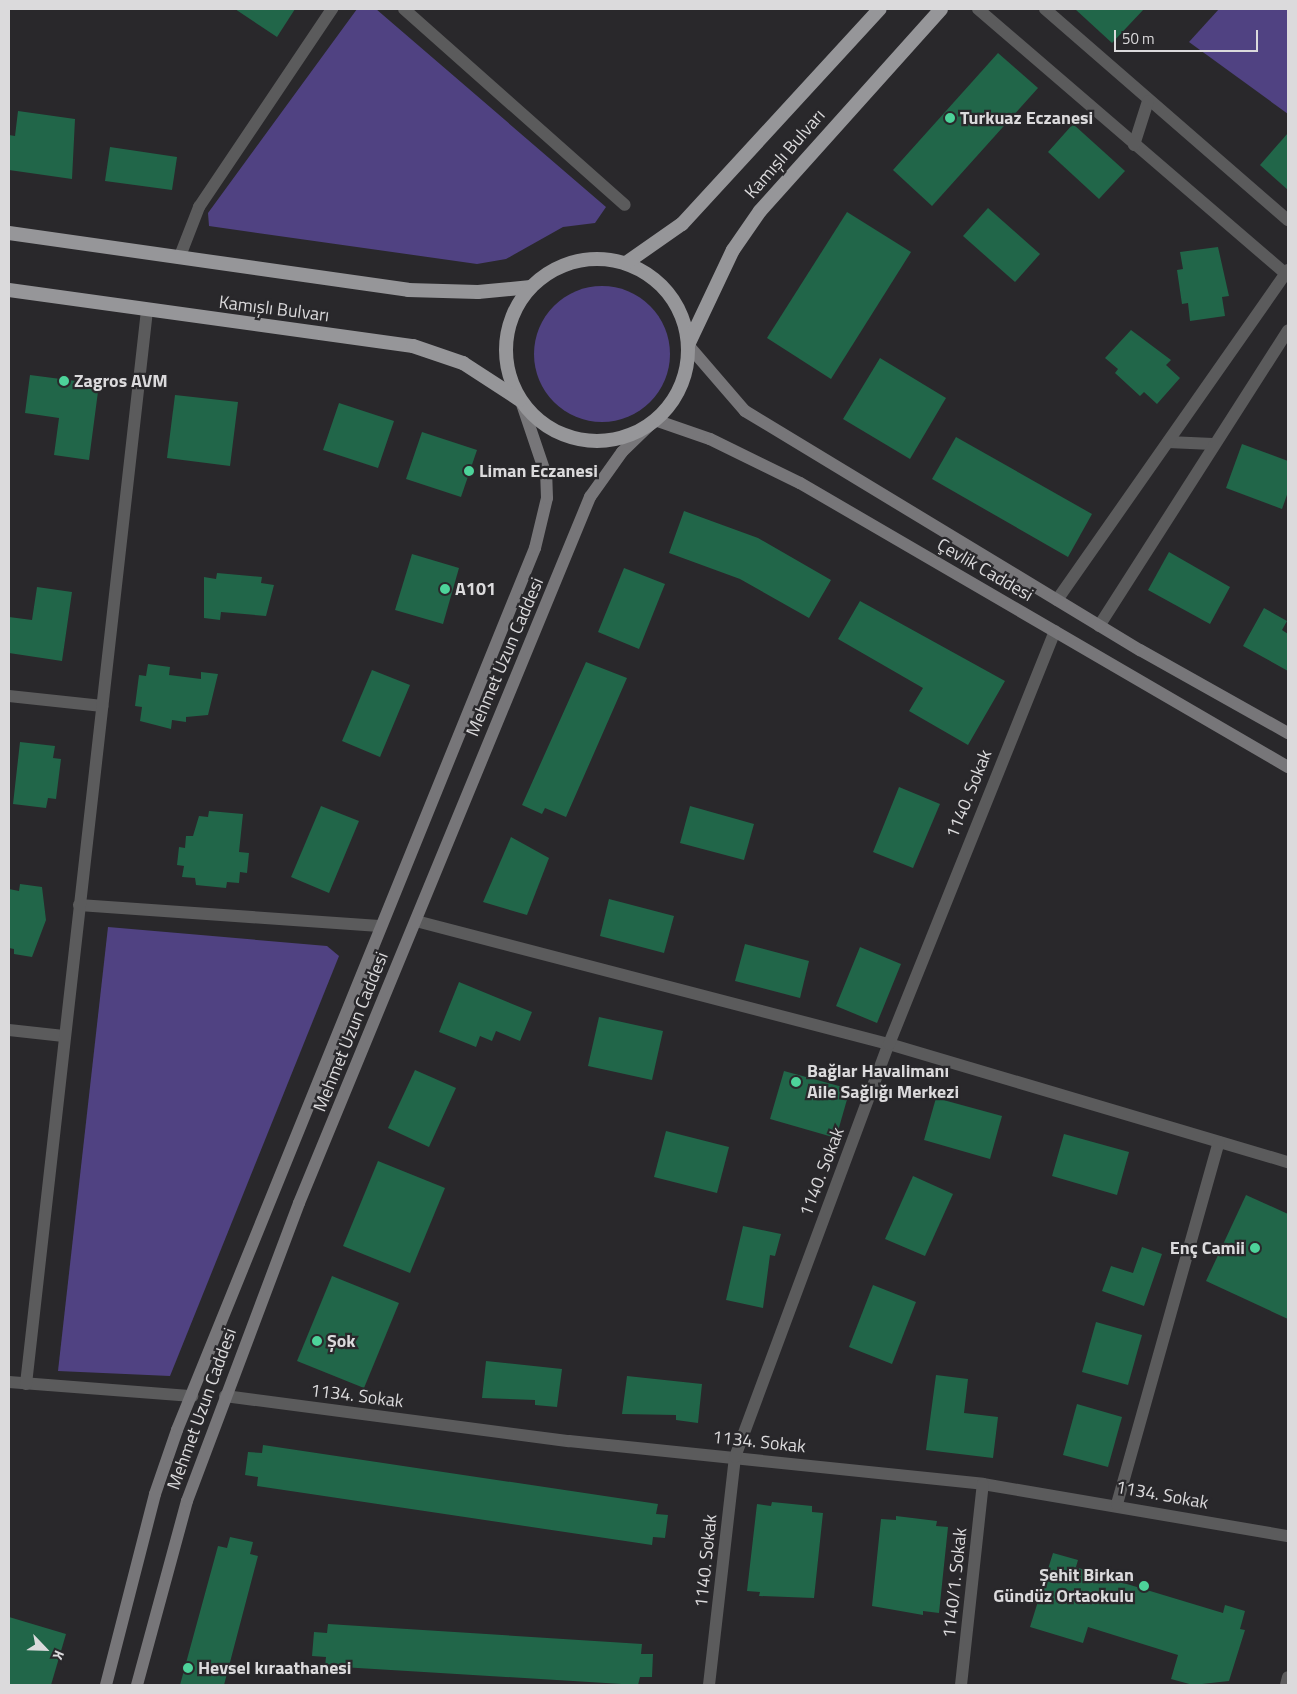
<!DOCTYPE html>
<meta charset="utf-8">
<style>
body{margin:0}
#map{position:relative;width:1297px;height:1694px;overflow:hidden;background:#29282b;font-family:"Titillium Web",sans-serif}
div>[style]{position:absolute}
[style*='--x']{left:calc(var(--x)*1px);top:calc(var(--y)*1px);width:calc(var(--w)*1px);rotate:calc(var(--a)*1deg)}
.green>*{inset:0;background:#504282}
.round{border-radius:50%}
.building>*{inset:0;background:#216649}
.minor>*{height:12px;margin:-6px;padding:0 6px;transform-origin:6px;border-radius:6px;background:#5b5b5c}
.secondary>*{height:12px;margin:-6px;padding:0 6px;transform-origin:6px;border-radius:6px;background:#777679}
.trunk>*{height:14px;margin:-7px;padding:0 7px;transform-origin:7px;border-radius:7px;background:#969699}
.trunk>.ring{margin:-7px;padding:0;box-sizing:content-box;background:none;border:14px solid #969699;border-radius:50%}
.dots>*{width:14px;height:14px;translate:-50% -50%;box-sizing:border-box;border:2px solid #29282b;border-radius:50%}
span{translate:-50% -50%;white-space:nowrap;text-align:center;line-height:1.15;-webkit-text-stroke:4.5px #29282b;paint-order:stroke}
.poi-label{font-size:18px;color:#dbdadc;font-weight:700}
.left{translate:0 -50%;text-align:left}
.right{translate:-100% -50%;text-align:right}
.street-label{font-size:18px;color:#dbdadc}
.frame{position:absolute;inset:0;border:10px solid #dbdadc;pointer-events:none}
.north{position:absolute;left:20px;top:1624px;width:50px;height:50px;-webkit-text-stroke:4px #29282b;paint-order:stroke;rotate:114deg;font-size:14px;font-weight:700;line-height:20px;text-align:center;color:#dbdadc}
.north::after{content:'';display:block;margin:auto;width:18px;height:22px;background:#dbdadc;clip-path:polygon(50% 0,100% 100%,50% 72%,0 100%)}
.scale{position:absolute;left:1114px;top:30px;width:144px;height:22px;box-sizing:border-box;border:2px solid #dbdadc;border-top:0;padding-left:6px;font-size:15px;line-height:18px;white-space:nowrap;color:#dbdadc;-webkit-text-stroke:4px #29282b;paint-order:stroke}
</style>
<div id="map">
<div class="green">
<div style="clip-path:polygon(357px 9px,376px 9px,606px 207px,595px 223px,563px 227px,506px 259px,477px 264px,209px 226px,208px 213px)"></div>
<div style="clip-path:polygon(1219px 9px,1288px 9px,1288px 114px,1189px 42px)"></div>
<div class="round" style="left:534px;top:286px;width:136px;height:136px"></div>
<div style="clip-path:polygon(108px 927px,327px 946px,339px 956px,170px 1376px,58px 1371px)"></div>
</div>
<div class="building">
<div style="clip-path:polygon(235px 9px,295px 9px,277px 37px)"></div>
<div style="clip-path:polygon(1075px 9px,1144px 9px,1112px 43px)"></div>
<div style="clip-path:polygon(998px 53px,1038px 88px,932px 206px,893px 170px)"></div>
<div style="clip-path:polygon(18px 111px,75px 119px,72px 179px,9px 170px,9px 135px,15px 136px)"></div>
<div style="clip-path:polygon(1073px 124px,1125px 171px,1099px 199px,1048px 152px)"></div>
<div style="clip-path:polygon(1288px 133px,1288px 190px,1260px 165px)"></div>
<div style="clip-path:polygon(110px 147px,177px 157px,172px 190px,105px 181px)"></div>
<div style="clip-path:polygon(988px 208px,1040px 254px,1015px 282px,963px 236px)"></div>
<div style="clip-path:polygon(847px 212px,911px 252px,831px 379px,767px 338px)"></div>
<div style="clip-path:polygon(1218px 247px,1229px 296px,1222px 297px,1225px 316px,1190px 321px,1188px 303px,1182px 304px,1177px 270px,1183px 269px,1180px 252px)"></div>
<div style="clip-path:polygon(1131px 330px,1171px 360px,1166px 365px,1180px 378px,1157px 404px,1144px 392px,1140px 396px,1115px 373px,1118px 369px,1105px 358px)"></div>
<div style="clip-path:polygon(880px 358px,946px 398px,910px 459px,843px 419px)"></div>
<div style="clip-path:polygon(30px 375px,99px 384px,89px 460px,54px 455px,59px 418px,25px 413px)"></div>
<div style="clip-path:polygon(175px 395px,238px 402px,230px 466px,167px 458px)"></div>
<div style="clip-path:polygon(339px 403px,394px 421px,378px 468px,323px 450px)"></div>
<div style="clip-path:polygon(422px 432px,477px 450px,461px 497px,406px 479px)"></div>
<div style="clip-path:polygon(956px 437px,1092px 514px,1068px 557px,932px 479px)"></div>
<div style="clip-path:polygon(1242px 444px,1288px 461px,1288px 492px,1282px 509px,1226px 488px)"></div>
<div style="clip-path:polygon(684px 511px,758px 538px,831px 580px,809px 618px,740px 579px,669px 553px)"></div>
<div style="clip-path:polygon(1169px 552px,1230px 587px,1210px 624px,1148px 590px)"></div>
<div style="clip-path:polygon(412px 554px,459px 568px,443px 624px,395px 610px)"></div>
<div style="clip-path:polygon(624px 568px,665px 584px,639px 649px,598px 632px)"></div>
<div style="clip-path:polygon(217px 573px,262px 577px,261px 583px,274px 585px,266px 616px,221px 612px,220px 620px,204px 618px,204px 577px,216px 579px)"></div>
<div style="clip-path:polygon(37px 587px,72px 592px,62px 661px,9px 653px,9px 617px,32px 620px)"></div>
<div style="clip-path:polygon(860px 601px,1005px 681px,968px 745px,909px 711px,923px 688px,838px 639px)"></div>
<div style="clip-path:polygon(1264px 608px,1287px 621px,1282px 630px,1288px 634px,1288px 671px,1243px 646px)"></div>
<div style="clip-path:polygon(586px 662px,627px 678px,566px 817px,545px 808px,542px 814px,522px 805px)"></div>
<div style="clip-path:polygon(148px 664px,170px 667px,169px 675px,201px 679px,201px 672px,218px 674px,208px 715px,186px 717px,186px 722px,172px 720px,171px 729px,140px 721px,142px 707px,135px 706px,139px 675px,146px 676px)"></div>
<div style="clip-path:polygon(372px 670px,410px 685px,380px 757px,342px 741px)"></div>
<div style="clip-path:polygon(20px 742px,55px 746px,53px 758px,61px 759px,56px 799px,48px 798px,46px 808px,13px 804px)"></div>
<div style="clip-path:polygon(899px 787px,940px 804px,913px 868px,873px 852px)"></div>
<div style="clip-path:polygon(321px 806px,359px 821px,329px 893px,291px 877px)"></div>
<div style="clip-path:polygon(690px 806px,754px 824px,744px 860px,680px 843px)"></div>
<div style="clip-path:polygon(209px 811px,243px 814px,239px 852px,249px 853px,247px 873px,240px 872px,239px 883px,227px 882px,226px 888px,196px 885px,195px 878px,182px 877px,184px 866px,177px 865px,179px 847px,185px 848px,186px 836px,193px 836px,199px 816px,208px 817px)"></div>
<div style="clip-path:polygon(511px 837px,549px 858px,527px 915px,483px 902px)"></div>
<div style="clip-path:polygon(20px 884px,42px 887px,46px 920px,32px 957px,14px 954px,14px 949px,9px 948px,9px 889px,19px 891px)"></div>
<div style="clip-path:polygon(609px 899px,674px 916px,664px 953px,600px 936px)"></div>
<div style="clip-path:polygon(745px 944px,809px 961px,800px 998px,735px 981px)"></div>
<div style="clip-path:polygon(860px 947px,901px 964px,877px 1023px,836px 1006px)"></div>
<div style="clip-path:polygon(459px 982px,532px 1012px,520px 1041px,496px 1031px,492px 1041px,480px 1036px,476px 1047px,439px 1032px)"></div>
<div style="clip-path:polygon(599px 1017px,663px 1031px,652px 1080px,588px 1066px)"></div>
<div style="clip-path:polygon(415px 1070px,456px 1088px,429px 1147px,388px 1128px)"></div>
<div style="clip-path:polygon(784px 1071px,850px 1089px,836px 1138px,770px 1119px)"></div>
<div style="clip-path:polygon(936px 1098px,1002px 1116px,990px 1159px,924px 1140px)"></div>
<div style="clip-path:polygon(666px 1131px,729px 1147px,717px 1193px,654px 1177px)"></div>
<div style="clip-path:polygon(1064px 1134px,1129px 1152px,1117px 1195px,1052px 1176px)"></div>
<div style="clip-path:polygon(378px 1161px,445px 1188px,410px 1273px,343px 1246px)"></div>
<div style="clip-path:polygon(913px 1176px,953px 1194px,925px 1256px,885px 1239px)"></div>
<div style="clip-path:polygon(1246px 1195px,1288px 1214px,1288px 1319px,1206px 1281px)"></div>
<div style="clip-path:polygon(743px 1226px,781px 1234px,775px 1256px,770px 1255px,763px 1308px,726px 1300px)"></div>
<div style="clip-path:polygon(1142px 1247px,1162px 1254px,1144px 1306px,1102px 1291px,1111px 1266px,1133px 1273px)"></div>
<div style="clip-path:polygon(332px 1276px,399px 1303px,364px 1388px,297px 1361px)"></div>
<div style="clip-path:polygon(873px 1285px,916px 1302px,892px 1364px,849px 1347px)"></div>
<div style="clip-path:polygon(1096px 1322px,1142px 1335px,1128px 1385px,1082px 1372px)"></div>
<div style="clip-path:polygon(486px 1361px,562px 1369px,557px 1407px,535px 1405px,535px 1400px,482px 1398px)"></div>
<div style="clip-path:polygon(936px 1375px,968px 1379px,964px 1413px,998px 1417px,993px 1458px,926px 1450px)"></div>
<div style="clip-path:polygon(627px 1376px,702px 1384px,698px 1423px,676px 1420px,676px 1415px,622px 1414px)"></div>
<div style="clip-path:polygon(1077px 1404px,1122px 1417px,1108px 1467px,1063px 1455px)"></div>
<div style="clip-path:polygon(263px 1445px,658px 1504px,656px 1514px,668px 1515px,665px 1538px,653px 1537px,652px 1545px,257px 1486px,258px 1477px,245px 1475px,248px 1452px,262px 1453px)"></div>
<div style="clip-path:polygon(772px 1502px,812px 1506px,812px 1512px,823px 1513px,814px 1598px,759px 1596px,760px 1592px,747px 1591px,757px 1504px,771px 1506px)"></div>
<div style="clip-path:polygon(896px 1516px,937px 1521px,936px 1526px,948px 1527px,939px 1613px,923px 1611px,923px 1615px,872px 1606px,881px 1519px,896px 1520px)"></div>
<div style="clip-path:polygon(230px 1537px,253px 1542px,250px 1554px,258px 1556px,224px 1685px,180px 1685px,218px 1546px,227px 1548px)"></div>
<div style="clip-path:polygon(1053px 1553px,1078px 1560px,1076px 1567px,1107px 1578px,1223px 1613px,1225px 1605px,1245px 1611px,1240px 1629px,1245px 1630px,1229px 1681px,1193px 1685px,1171px 1679px,1178px 1655px,1088px 1627px,1083px 1643px,1030px 1627px)"></div>
<div style="clip-path:polygon(9px 1617px,66px 1634px,51px 1685px,9px 1685px)"></div>
<div style="clip-path:polygon(328px 1624px,642px 1644px,641px 1654px,653px 1654px,652px 1677px,640px 1677px,638px 1685px,325px 1666px,326px 1657px,312px 1656px,314px 1632px,327px 1633px)"></div>
</div>
<div class="minor">
<div style="--x:404;--y:9;--w:295;--a:41.6"></div>
<div style="--x:978;--y:9;--w:409;--a:40.7"></div>
<div style="--x:1045;--y:9;--w:322;--a:41"></div>
<div style="--x:1134;--y:145;--w:46;--a:-72.3"></div>
<div style="--x:180;--y:256;--w:53;--a:-68.8"></div>
<div style="--x:199;--y:207;--w:239;--a:-56.1"></div>
<div style="--x:1168;--y:442;--w:45;--a:2.5"></div>
<div style="--x:1057;--y:600;--w:403;--a:-55"></div>
<div style="--x:1099;--y:626;--w:351;--a:-57.4"></div>
<div style="--x:9;--y:696;--w:94;--a:6.1"></div>
<div style="--x:79;--y:905;--w:301;--a:4"></div>
<div style="--x:416;--y:921;--w:489;--a:14.6"></div>
<div style="--x:889;--y:1044;--w:416;--a:16.5"></div>
<div style="--x:9;--y:1030;--w:55;--a:6.2"></div>
<div style="--x:9;--y:1382;--w:184;--a:4.4"></div>
<div style="--x:26;--y:1384;--w:1080;--a:-83.57"></div>
<div style="--x:225;--y:1396;--w:347;--a:7.5"></div>
<div style="--x:569;--y:1441;--w:416;--a:5.9"></div>
<div style="--x:983;--y:1484;--w:309;--a:9.7"></div>
<div style="--x:1117;--y:1504;--w:376;--a:-74.3"></div>
<div style="--x:709;--y:1685;--w:229;--a:-83.5"></div>
<div style="--x:735;--y:1457;--w:441;--a:-69.6"></div>
<div style="--x:889;--y:1044;--w:445;--a:-68.1"></div>
<div style="--x:961;--y:1685;--w:202;--a:-83.8"></div>
<div style="--x:1286;--y:1685;--w:8;--a:-76"></div>
</div>
<div class="secondary">
<div style="--x:688;--y:345;--w:87;--a:49.2"></div>
<div style="--x:745;--y:411;--w:462;--a:31.2"></div>
<div style="--x:1140;--y:650;--w:170;--a:29.3"></div>
<div style="--x:106;--y:1685;--w:197;--a:-75.6"></div>
<div style="--x:155;--y:1494;--w:68;--a:-71"></div>
<div style="--x:177;--y:1430;--w:952;--a:-67.91"></div>
<div style="--x:535;--y:548;--w:51;--a:-76.5"></div>
<div style="--x:547;--y:498;--w:23;--a:-92"></div>
<div style="--x:546;--y:475;--w:78;--a:-108.7"></div>
<div style="--x:137;--y:1685;--w:191;--a:-74.8"></div>
<div style="--x:187;--y:1501;--w:318;--a:-69.4"></div>
<div style="--x:299;--y:1203;--w:764;--a:-67.6"></div>
<div style="--x:590;--y:497;--w:55;--a:-54.6"></div>
<div style="--x:622;--y:452;--w:46;--a:-44.1"></div>
<div style="--x:655;--y:420;--w:58;--a:19.1"></div>
<div style="--x:710;--y:439;--w:100;--a:26.1"></div>
<div style="--x:800;--y:483;--w:565;--a:30.2"></div>
</div>
<div class="trunk">
<div style="--x:9;--y:233;--w:403;--a:8.1"></div>
<div style="--x:408;--y:290;--w:70;--a:1.6"></div>
<div style="--x:478;--y:292;--w:53;--a:-5.4"></div>
<div class="ring" style="left:506px;top:259px;width:168px;height:168px"></div>
<div style="--x:626;--y:263;--w:68;--a:-34.9"></div>
<div style="--x:682;--y:224;--w:292;--a:-47.4"></div>
<div style="--x:9;--y:290;--w:408;--a:7.9"></div>
<div style="--x:413;--y:346;--w:53;--a:18.8"></div>
<div style="--x:463;--y:363;--w:68;--a:33"></div>
<div style="--x:688;--y:345;--w:105;--a:-64.7"></div>
<div style="--x:733;--y:250;--w:47;--a:-55.3"></div>
<div style="--x:760;--y:211;--w:271;--a:-48.1"></div>
</div>
<div class="dots">
<div style="left:950px;top:118px;background:#4dd39a"></div>
<div style="left:64px;top:381px;background:#4dd39a"></div>
<div style="left:469px;top:471px;background:#4dd39a"></div>
<div style="left:445px;top:589px;background:#4dd39a"></div>
<div style="left:796px;top:1082px;background:#4dd39a"></div>
<div style="left:1255px;top:1248px;background:#4dd39a"></div>
<div style="left:317px;top:1341px;background:#4dd39a"></div>
<div style="left:1144px;top:1586px;background:#4dd39a"></div>
<div style="left:188px;top:1668px;background:#4dd39a"></div>
</div>
<div class="poi-label">
<span class="left" style="left:960px;top:118px">Turkuaz Eczanesi</span>
<span class="left" style="left:74px;top:381px">Zagros AVM</span>
<span class="left" style="left:479px;top:471px">Liman Eczanesi</span>
<span class="left" style="left:455px;top:589px">A101</span>
<span class="left" style="left:807px;top:1082px">Bağlar Havalimanı<br>Aile Sağlığı Merkezi</span>
<span class="right" style="left:1245px;top:1248px">Enç Camii</span>
<span class="left" style="left:327px;top:1341px">Şok</span>
<span class="right" style="left:1134px;top:1586px">Şehit Birkan<br>Gündüz Ortaokulu</span>
<span class="left" style="left:198px;top:1668px">Hevsel kıraathanesi</span>
</div>
<div class="street-label">
<span style="left:785px;top:154px;rotate:-49deg">Kamışlı Bulvarı</span>
<span style="left:274px;top:309px;rotate:7deg">Kamışlı Bulvarı</span>
<span style="left:985px;top:570px;rotate:30deg">Çevlik Caddesi</span>
<span style="left:505px;top:657px;rotate:-67deg">Mehmet Uzun Caddesi</span>
<span style="left:969px;top:794px;rotate:-68deg">1140. Sokak</span>
<span style="left:351px;top:1032px;rotate:-68deg">Mehmet Uzun Caddesi</span>
<span style="left:822px;top:1172px;rotate:-69deg">1140. Sokak</span>
<span style="left:357px;top:1396px;rotate:7deg">1134. Sokak</span>
<span style="left:202px;top:1409px;rotate:-70deg">Mehmet Uzun Caddesi</span>
<span style="left:759px;top:1442px;rotate:6deg">1134. Sokak</span>
<span style="left:1162px;top:1495px;rotate:10deg">1134. Sokak</span>
<span style="left:706px;top:1561px;rotate:-84deg">1140. Sokak</span>
<span style="left:955px;top:1583px;rotate:-84deg">1140/1. Sokak</span>
</div>
<div class="frame"></div>
<div class="north">K</div>
<div class="scale">50 m</div>
</div>
